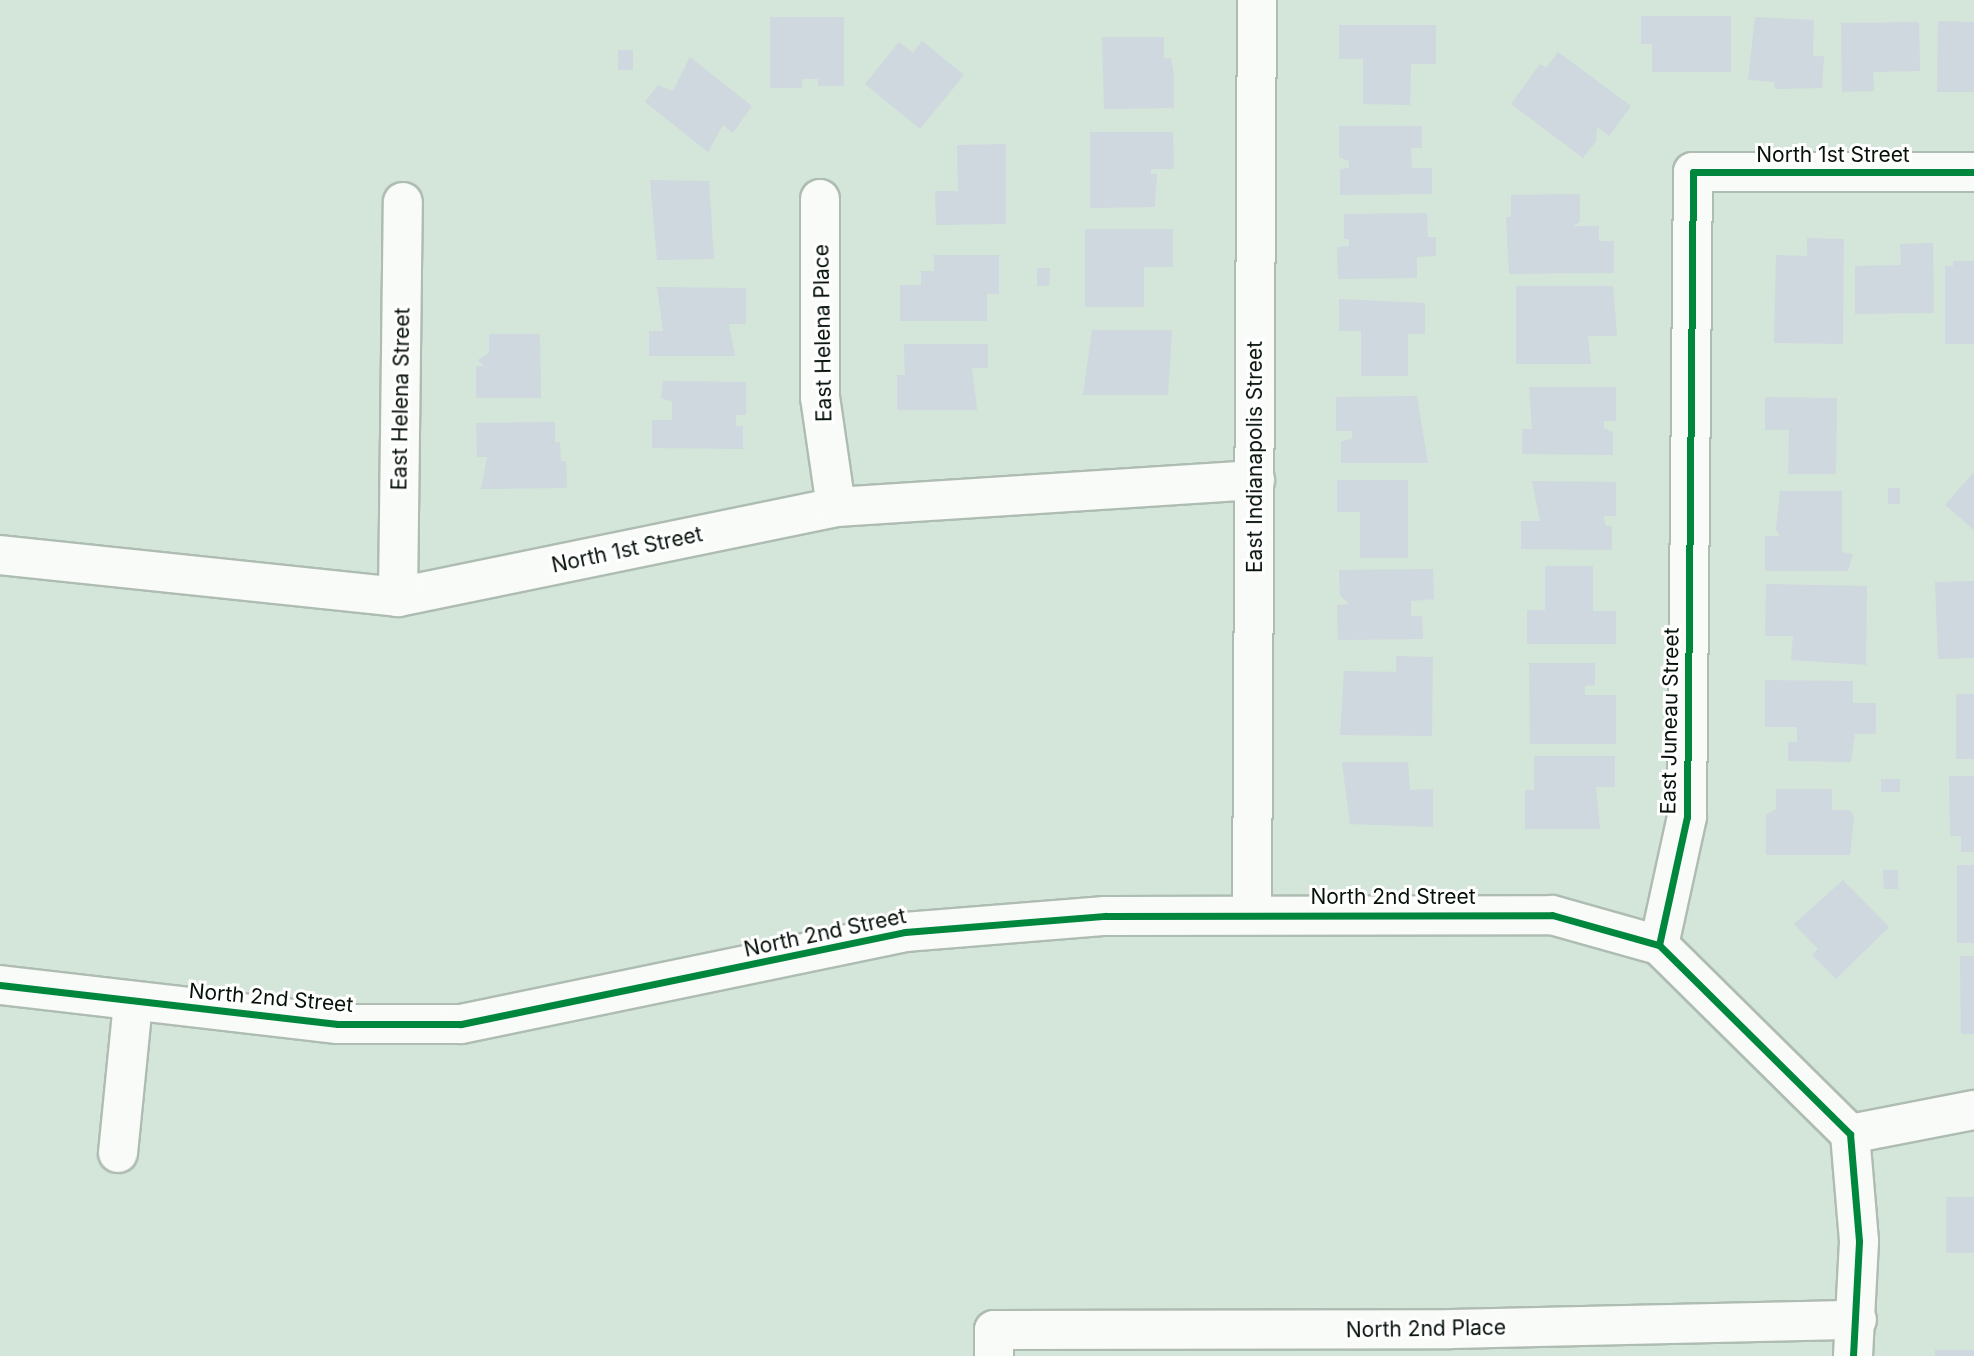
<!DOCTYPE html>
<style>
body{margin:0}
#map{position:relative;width:1974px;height:1356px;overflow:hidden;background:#d4e5d9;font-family:Inter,sans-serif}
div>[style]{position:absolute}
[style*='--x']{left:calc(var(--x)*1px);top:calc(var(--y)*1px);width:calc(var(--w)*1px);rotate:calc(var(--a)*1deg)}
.building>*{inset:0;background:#ced8de}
.roads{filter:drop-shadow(2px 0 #aebcb2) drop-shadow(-2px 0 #aebcb2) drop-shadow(0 2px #aebcb2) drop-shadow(0 -2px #aebcb2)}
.minor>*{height:38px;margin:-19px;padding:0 19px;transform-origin:19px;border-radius:19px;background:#f9fbf9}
.cycleway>*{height:7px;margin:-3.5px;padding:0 3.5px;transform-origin:3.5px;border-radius:3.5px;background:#00873e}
span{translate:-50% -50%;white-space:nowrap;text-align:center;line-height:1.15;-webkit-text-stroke:6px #fff;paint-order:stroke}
.street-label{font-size:21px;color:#06110a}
</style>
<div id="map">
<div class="building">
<div style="clip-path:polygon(1641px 16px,1731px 16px,1731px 72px,1652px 72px,1652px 44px,1641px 44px)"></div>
<div style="clip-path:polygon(770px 17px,844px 17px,844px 86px,818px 86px,818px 79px,802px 79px,802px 88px,770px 88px)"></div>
<div style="clip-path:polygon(1755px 17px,1814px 20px,1813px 56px,1824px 56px,1822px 88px,1775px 89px,1774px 82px,1748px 80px)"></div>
<div style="clip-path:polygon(1938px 21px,1974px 22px,1974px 92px,1937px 92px)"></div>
<div style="clip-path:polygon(1919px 22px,1920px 71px,1873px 72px,1874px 91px,1842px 92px,1841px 23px)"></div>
<div style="clip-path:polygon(1339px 25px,1436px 25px,1436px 64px,1411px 64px,1410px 105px,1363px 104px,1363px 59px,1339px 59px)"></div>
<div style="clip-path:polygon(1102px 37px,1164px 37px,1164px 58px,1171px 58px,1174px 75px,1174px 108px,1104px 109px)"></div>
<div style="clip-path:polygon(922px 41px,964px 75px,920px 129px,865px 84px,899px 42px,913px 53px)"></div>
<div style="clip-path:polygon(618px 50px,633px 50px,633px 70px,618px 70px)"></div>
<div style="clip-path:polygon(1558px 52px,1631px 106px,1609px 136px,1597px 127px,1596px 141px,1583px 158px,1511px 104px,1540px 64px,1546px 68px)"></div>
<div style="clip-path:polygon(690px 57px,752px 106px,733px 133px,723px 125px,708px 152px,645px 102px,658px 85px,673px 91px)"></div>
<div style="clip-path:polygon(1339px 126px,1422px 126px,1422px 148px,1411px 148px,1412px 168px,1432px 168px,1432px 194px,1340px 195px,1340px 169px,1349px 168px,1349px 161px,1339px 157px)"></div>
<div style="clip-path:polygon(1090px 132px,1173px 132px,1174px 169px,1151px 169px,1151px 174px,1157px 174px,1155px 207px,1090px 208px)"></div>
<div style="clip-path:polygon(1006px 144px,1006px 224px,936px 225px,935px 191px,958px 191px,957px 145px)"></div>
<div style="clip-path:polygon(650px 180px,709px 181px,714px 259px,657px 260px)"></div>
<div style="clip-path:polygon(1580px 194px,1580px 222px,1573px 226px,1599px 226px,1599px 241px,1614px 241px,1614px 273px,1509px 274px,1506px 217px,1511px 217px,1511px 195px)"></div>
<div style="clip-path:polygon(1427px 213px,1428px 237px,1436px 237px,1436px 256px,1417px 257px,1417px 278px,1338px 279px,1337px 247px,1349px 246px,1349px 239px,1344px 239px,1344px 214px)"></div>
<div style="clip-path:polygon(1085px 229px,1173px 229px,1173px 267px,1144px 267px,1144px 307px,1085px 307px)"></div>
<div style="clip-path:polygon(1807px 238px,1844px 239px,1843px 344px,1774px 343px,1776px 255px,1807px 256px)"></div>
<div style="clip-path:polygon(1933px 243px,1934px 313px,1855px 314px,1855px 266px,1901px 265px,1900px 244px)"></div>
<div style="clip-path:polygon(934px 255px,999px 255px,999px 294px,987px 294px,987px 321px,900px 321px,900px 285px,921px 285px,921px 271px,934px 271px)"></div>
<div style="clip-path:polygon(1953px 261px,1974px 261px,1974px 344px,1945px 344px,1945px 266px,1953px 266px)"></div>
<div style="clip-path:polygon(1037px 268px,1050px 268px,1049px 286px,1037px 286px)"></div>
<div style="clip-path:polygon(1516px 286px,1613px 286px,1617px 336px,1588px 336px,1591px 364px,1516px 364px)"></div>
<div style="clip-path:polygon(657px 287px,746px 288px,746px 324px,729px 324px,735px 356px,649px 356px,649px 331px,663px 331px)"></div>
<div style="clip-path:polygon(1339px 299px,1425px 303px,1425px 334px,1408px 334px,1408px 376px,1361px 376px,1361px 331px,1339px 331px)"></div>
<div style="clip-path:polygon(1092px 330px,1172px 330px,1168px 395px,1083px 395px)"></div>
<div style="clip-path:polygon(489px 334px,540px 334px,541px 398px,476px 398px,476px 366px,484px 366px,478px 360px,489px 353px)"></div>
<div style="clip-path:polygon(904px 344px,988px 344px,988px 368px,972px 368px,977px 410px,897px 410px,897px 375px,905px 375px)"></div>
<div style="clip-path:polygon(663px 381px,746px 382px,746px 415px,736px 415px,736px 426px,743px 426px,743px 449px,652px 448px,652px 420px,672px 420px,672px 402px,661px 398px)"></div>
<div style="clip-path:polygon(1529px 387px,1616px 387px,1616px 421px,1604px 421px,1604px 428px,1613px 432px,1613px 455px,1522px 454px,1522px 429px,1532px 429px)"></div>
<div style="clip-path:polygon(1417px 396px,1428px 463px,1341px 463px,1341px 442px,1352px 438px,1352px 431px,1336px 431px,1336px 397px)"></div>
<div style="clip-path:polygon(1765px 397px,1837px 398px,1836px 474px,1788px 474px,1789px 430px,1765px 430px)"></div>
<div style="clip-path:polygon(555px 422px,555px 442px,560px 442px,561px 461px,566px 461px,567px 488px,481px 489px,487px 457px,477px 457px,476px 423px)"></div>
<div style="clip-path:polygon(1974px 472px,1974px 530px,1945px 505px)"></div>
<div style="clip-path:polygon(1337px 480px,1408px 480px,1408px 558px,1360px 558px,1360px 512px,1337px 512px)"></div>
<div style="clip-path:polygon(1532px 481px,1616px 482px,1616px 516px,1603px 516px,1606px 526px,1612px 526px,1612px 550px,1521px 549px,1521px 521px,1540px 521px)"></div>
<div style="clip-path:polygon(1888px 488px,1900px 488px,1900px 504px,1888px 504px)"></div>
<div style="clip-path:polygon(1780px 491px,1842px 491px,1842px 552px,1853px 554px,1848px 571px,1765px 571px,1765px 536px,1780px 536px,1776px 530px)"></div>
<div style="clip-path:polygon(1545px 566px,1593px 566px,1593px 611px,1616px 611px,1616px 644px,1527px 644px,1527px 610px,1545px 610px)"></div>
<div style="clip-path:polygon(1433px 569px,1434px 599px,1411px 601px,1411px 616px,1422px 616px,1423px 639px,1338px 640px,1337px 605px,1349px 604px,1340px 595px,1339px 570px)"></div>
<div style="clip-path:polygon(1974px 581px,1974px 658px,1938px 659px,1935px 582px)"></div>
<div style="clip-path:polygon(1766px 584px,1867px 586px,1866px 665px,1791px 660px,1793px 636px,1765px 636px)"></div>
<div style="clip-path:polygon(1396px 656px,1433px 657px,1432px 736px,1340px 735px,1344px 671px,1396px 672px)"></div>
<div style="clip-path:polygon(1529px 663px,1595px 663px,1595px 685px,1585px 686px,1585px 695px,1616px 695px,1616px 744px,1530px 744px)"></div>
<div style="clip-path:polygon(1765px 680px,1853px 681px,1853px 703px,1876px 703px,1876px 734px,1855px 734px,1851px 762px,1788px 761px,1788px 742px,1797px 742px,1797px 727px,1765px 727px)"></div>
<div style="clip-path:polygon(1956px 694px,1974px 694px,1974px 759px,1956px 759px)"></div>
<div style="clip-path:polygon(1534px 756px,1615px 756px,1615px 787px,1596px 787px,1600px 829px,1525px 829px,1525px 790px,1534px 790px)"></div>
<div style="clip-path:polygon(1342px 762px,1408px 762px,1410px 790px,1433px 789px,1433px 827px,1350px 824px)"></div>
<div style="clip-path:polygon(1949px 776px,1974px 776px,1974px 852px,1961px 852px,1961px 836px,1950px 836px)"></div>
<div style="clip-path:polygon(1881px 779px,1900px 779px,1900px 792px,1881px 792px)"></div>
<div style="clip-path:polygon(1776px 789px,1832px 789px,1832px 810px,1850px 810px,1854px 817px,1850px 855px,1766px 855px,1766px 815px,1776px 809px)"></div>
<div style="clip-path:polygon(1957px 865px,1974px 865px,1974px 943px,1957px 943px)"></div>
<div style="clip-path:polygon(1883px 870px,1898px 870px,1898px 889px,1884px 889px)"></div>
<div style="clip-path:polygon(1843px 880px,1889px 927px,1836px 979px,1812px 955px,1818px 949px,1794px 924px)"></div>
<div style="clip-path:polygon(1960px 956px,1974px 956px,1974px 1034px,1961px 1034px)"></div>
<div style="clip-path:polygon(1946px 1197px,1974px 1197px,1974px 1253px,1946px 1253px)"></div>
<div style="clip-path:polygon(1935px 1350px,1974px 1350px,1974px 1356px,1935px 1356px)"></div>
</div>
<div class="roads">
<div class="minor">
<div style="--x:820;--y:199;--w:198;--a:90"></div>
<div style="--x:820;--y:397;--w:111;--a:81.7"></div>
<div style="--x:0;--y:555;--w:400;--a:6"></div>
<div style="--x:398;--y:597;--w:447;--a:-11.6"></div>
<div style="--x:836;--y:507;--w:420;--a:-3.7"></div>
<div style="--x:398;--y:597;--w:395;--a:-89.3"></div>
<div style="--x:1252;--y:913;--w:913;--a:-89.69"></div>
<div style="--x:0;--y:985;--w:340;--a:6.6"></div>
<div style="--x:338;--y:1024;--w:123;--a:0"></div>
<div style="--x:461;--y:1024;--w:453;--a:-11.7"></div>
<div style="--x:905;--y:932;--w:201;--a:-4.6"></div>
<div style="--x:1105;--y:916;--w:447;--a:-0.1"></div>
<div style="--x:1552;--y:915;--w:111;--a:15.7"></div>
<div style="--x:1850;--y:1134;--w:126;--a:-11"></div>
<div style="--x:118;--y:1153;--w:152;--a:-84.3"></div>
<div style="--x:994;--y:1356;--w:26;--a:-90"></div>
<div style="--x:994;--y:1330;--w:457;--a:-0.1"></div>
<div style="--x:1451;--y:1329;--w:406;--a:-1.3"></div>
<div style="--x:1853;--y:1356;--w:115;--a:-87"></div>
<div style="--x:1859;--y:1241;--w:107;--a:-94.8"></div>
<div style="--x:1850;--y:1134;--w:269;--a:-135.3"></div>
<div style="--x:1659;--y:945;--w:131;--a:-77.7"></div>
<div style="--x:1687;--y:817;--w:645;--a:-89.47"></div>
<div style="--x:1693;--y:172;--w:281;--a:0"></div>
</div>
</div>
<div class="cycleway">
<div style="--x:0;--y:985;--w:340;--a:6.6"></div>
<div style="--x:338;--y:1024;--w:123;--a:0"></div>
<div style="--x:461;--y:1024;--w:453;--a:-11.7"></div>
<div style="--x:905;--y:932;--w:201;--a:-4.6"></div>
<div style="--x:1105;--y:916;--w:447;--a:-0.1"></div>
<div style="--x:1552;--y:915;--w:111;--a:15.7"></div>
<div style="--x:1853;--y:1356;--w:115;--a:-87"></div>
<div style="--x:1859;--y:1241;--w:107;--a:-94.8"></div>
<div style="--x:1850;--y:1134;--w:269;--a:-135.3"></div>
<div style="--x:1659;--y:945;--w:131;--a:-77.7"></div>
<div style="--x:1687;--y:817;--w:645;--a:-89.47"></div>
<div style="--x:1693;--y:172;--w:281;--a:0"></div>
</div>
<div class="street-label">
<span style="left:1833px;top:155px">North 1st Street</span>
<span style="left:823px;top:333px;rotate:-91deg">East Helena Place</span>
<span style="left:401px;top:399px;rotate:-89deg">East Helena Street</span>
<span style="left:1255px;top:457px;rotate:-90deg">East Indianapolis Street</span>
<span style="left:627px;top:550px;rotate:-12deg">North 1st Street</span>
<span style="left:1670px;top:721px;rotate:-89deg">East Juneau Street</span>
<span style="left:1393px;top:897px">North 2nd Street</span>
<span style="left:825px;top:933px;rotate:-12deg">North 2nd Street</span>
<span style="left:271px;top:998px;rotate:5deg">North 2nd Street</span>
<span style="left:1426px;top:1329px;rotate:-1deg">North 2nd Place</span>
</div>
</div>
